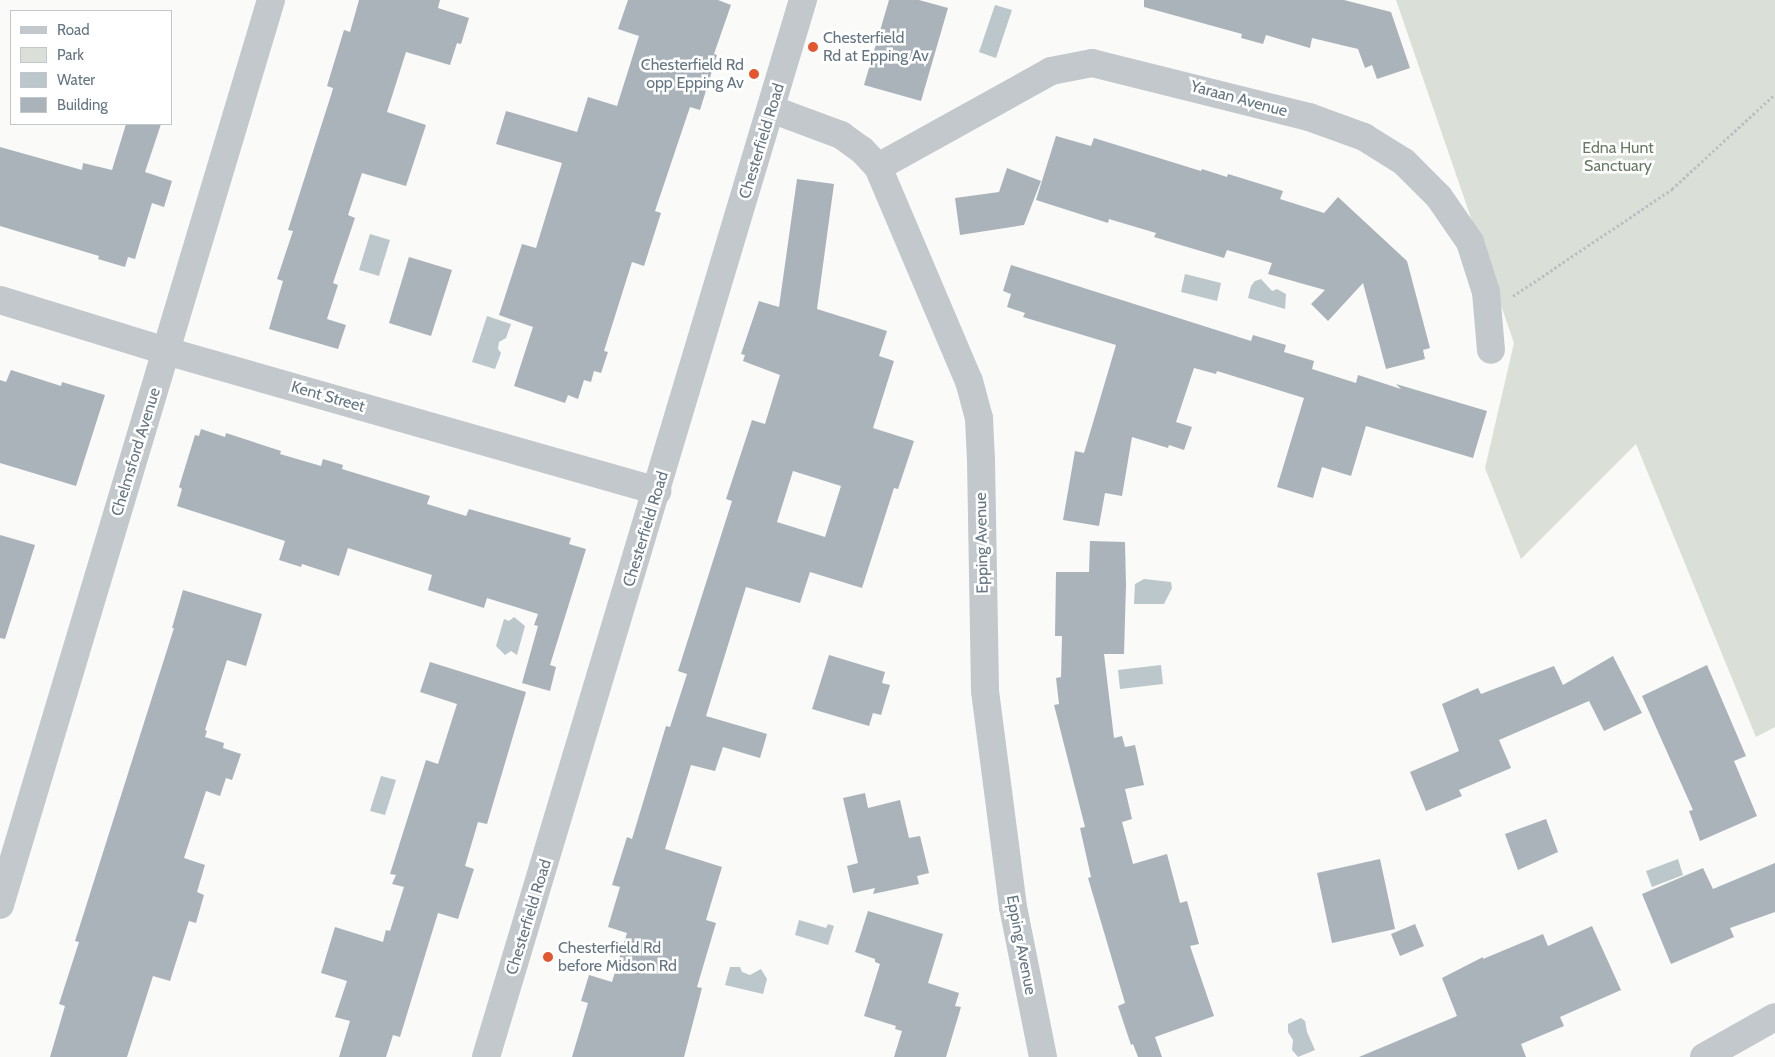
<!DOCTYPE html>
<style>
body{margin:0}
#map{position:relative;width:1775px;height:1057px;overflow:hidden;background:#fafaf8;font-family:Cabin,sans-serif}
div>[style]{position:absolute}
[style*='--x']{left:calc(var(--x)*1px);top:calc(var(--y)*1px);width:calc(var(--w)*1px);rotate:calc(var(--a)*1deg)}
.green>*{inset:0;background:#dadfd7}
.water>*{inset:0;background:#bbc7cb}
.building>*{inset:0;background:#aab3b9}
.path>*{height:3px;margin-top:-1.5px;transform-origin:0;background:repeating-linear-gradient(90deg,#bbbfc2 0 2.5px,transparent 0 5px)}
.minor>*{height:28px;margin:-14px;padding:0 14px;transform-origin:14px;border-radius:14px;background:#c3c8cc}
.tertiary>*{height:28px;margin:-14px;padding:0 14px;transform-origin:14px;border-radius:14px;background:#c3c8cc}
.dots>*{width:14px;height:14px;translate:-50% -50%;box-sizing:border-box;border:2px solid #fff;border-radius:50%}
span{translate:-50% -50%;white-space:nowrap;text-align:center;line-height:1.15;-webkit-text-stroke:5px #fff;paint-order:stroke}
.poi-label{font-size:16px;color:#657683}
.left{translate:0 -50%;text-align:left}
.right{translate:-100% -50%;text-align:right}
.street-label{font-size:16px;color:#657683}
.park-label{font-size:16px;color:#687a64}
.legend{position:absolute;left:10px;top:10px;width:162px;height:115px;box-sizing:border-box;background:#fff;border:1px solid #c1c8cd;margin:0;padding:6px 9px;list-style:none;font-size:15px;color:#657683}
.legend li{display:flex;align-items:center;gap:10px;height:25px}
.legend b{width:25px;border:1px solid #c1c8cd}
</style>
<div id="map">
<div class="green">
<div style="clip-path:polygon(1396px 0,1775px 0,1775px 727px,1756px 737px,1636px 444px,1521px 559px,1485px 468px,1514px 343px)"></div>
</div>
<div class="water">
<div style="clip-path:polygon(995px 5px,1012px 10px,996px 58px,979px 52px)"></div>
<div style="clip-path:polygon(370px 234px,390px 240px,379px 276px,359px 270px)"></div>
<div style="clip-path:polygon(1185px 274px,1221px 283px,1217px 301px,1181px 292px)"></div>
<div style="clip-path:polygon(1261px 279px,1272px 291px,1277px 289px,1286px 294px,1285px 309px,1248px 298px,1251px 286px,1255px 281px)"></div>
<div style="clip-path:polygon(487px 316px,511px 324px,506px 338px,499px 342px,498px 349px,501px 353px,495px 369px,472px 362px)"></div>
<div style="clip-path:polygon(1144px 579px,1171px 582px,1172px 588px,1164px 604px,1134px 604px,1135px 584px)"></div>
<div style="clip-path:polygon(514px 617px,525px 626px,517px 655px,511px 651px,505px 655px,496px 646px,504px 619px,509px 621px)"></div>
<div style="clip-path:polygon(1161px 665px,1163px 684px,1120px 689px,1118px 670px)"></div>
<div style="clip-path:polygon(381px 776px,396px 780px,385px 815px,370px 811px)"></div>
<div style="clip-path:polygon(1678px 859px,1683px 875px,1652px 887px,1646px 871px)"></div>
<div style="clip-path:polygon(799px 920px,826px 928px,828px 924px,834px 926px,828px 945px,795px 935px)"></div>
<div style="clip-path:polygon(730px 967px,740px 967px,742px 972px,750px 975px,761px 969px,767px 979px,763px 994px,725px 985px)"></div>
<div style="clip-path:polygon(1301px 1018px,1305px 1021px,1307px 1032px,1315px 1050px,1298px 1057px,1292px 1050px,1293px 1040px,1288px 1032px,1288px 1024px)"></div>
</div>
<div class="building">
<div style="clip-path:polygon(359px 0,440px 0,438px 8px,469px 18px,461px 44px,457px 43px,450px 65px,406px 52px,387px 112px,426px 125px,406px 186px,362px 173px,348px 215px,355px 218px,333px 283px,338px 285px,327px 319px,346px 325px,338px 349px,269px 329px,283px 281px,277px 279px,293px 231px,288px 230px,332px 92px,333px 88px,327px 86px,344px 30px,350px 32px)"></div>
<div style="clip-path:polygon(628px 0,718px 0,731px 5px,714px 54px,717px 55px,700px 110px,690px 107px,655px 211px,661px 213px,644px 266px,632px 262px,604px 351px,608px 352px,601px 373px,594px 371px,591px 382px,584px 380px,578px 399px,568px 395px,565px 403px,514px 386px,533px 327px,499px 315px,522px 244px,536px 248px,562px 163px,496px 144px,506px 111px,577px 132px,588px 97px,617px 106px,639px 36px,618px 29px)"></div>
<div style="clip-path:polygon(889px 0,919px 0,948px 8px,921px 101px,864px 85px)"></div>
<div style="clip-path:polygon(1144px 0,1344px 0,1391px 12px,1410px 68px,1377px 79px,1372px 65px,1365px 68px,1358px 49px,1312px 38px,1310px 48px,1266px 35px,1263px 44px,1241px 38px,1242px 34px,1144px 7px)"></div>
<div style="clip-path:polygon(126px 124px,161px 124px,145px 172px,172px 181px,164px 207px,152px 203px,135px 259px,128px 257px,125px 267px,98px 259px,99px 256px,0 226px,0 147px,82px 170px,83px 163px,112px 170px)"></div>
<div style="clip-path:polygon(1056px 136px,1091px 146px,1094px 138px,1201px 171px,1202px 169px,1227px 177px,1228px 174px,1283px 191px,1280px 199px,1324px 213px,1338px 197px,1407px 261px,1430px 348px,1423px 350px,1425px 359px,1386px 369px,1363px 283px,1328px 321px,1311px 304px,1325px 290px,1268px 274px,1272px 263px,1227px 250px,1224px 258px,1154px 237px,1156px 233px,1109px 219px,1108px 223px,1036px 200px)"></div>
<div style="clip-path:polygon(1007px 168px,1041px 181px,1024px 225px,960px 235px,955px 198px,999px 192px)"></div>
<div style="clip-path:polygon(evenodd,797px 179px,834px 184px,817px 309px,887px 331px,879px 356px,894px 361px,873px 428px,914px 441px,898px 489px,894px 488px,862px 588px,810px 572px,800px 603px,746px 587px,706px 716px,767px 734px,760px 758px,723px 747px,715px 771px,691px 765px,665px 849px,722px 867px,706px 920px,716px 923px,697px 987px,702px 988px,684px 1057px,572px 1057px,588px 1003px,581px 1001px,589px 975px,612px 982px,627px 933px,608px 927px,620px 887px,612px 885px,627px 837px,632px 839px,666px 726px,670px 727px,687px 674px,678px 671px,732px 501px,726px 499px,752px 420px,765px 424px,780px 375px,743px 361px,745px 355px,741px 354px,759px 301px,779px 307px,797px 179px,793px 471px,841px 486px,825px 537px,777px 522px,793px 471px)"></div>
<div style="clip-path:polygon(409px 257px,452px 270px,431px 336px,389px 323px)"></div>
<div style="clip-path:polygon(1011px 265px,1251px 341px,1253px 335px,1286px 345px,1284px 352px,1314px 361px,1312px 369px,1356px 383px,1358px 375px,1401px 389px,1396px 384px,1487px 411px,1473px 458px,1366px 426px,1351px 476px,1322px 467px,1313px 498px,1277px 487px,1304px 398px,1217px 371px,1216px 374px,1194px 368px,1176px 422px,1192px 427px,1184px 450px,1169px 445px,1168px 448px,1132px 437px,1122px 496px,1105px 493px,1099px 526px,1063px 520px,1075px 451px,1084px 453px,1116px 345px,1023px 317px,1025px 313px,1007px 307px,1011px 294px,1003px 291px)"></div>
<div style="clip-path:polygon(11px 370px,61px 386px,62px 382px,105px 395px,76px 486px,0 463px,0 380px,6px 382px)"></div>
<div style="clip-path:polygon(201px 429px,225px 437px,226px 433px,281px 451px,280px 454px,321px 466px,323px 459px,343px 465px,342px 469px,430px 496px,427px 504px,466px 516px,469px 509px,571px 538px,569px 544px,586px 549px,550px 665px,556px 667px,550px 691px,522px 683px,538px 626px,534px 625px,538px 614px,487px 598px,484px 608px,428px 590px,432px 575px,348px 548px,339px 576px,302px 564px,301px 567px,279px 560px,285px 541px,177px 506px,182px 489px,179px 487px,195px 435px,199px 436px)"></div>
<div style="clip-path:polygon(0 535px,35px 545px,5px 639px,0 638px)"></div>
<div style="clip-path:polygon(1090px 541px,1125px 542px,1126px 585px,1124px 654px,1104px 654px,1114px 738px,1122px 736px,1125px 747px,1135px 745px,1144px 785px,1125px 789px,1132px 819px,1122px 822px,1133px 864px,1167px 854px,1180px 903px,1187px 901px,1199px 944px,1190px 946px,1214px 1016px,1155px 1037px,1162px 1057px,1138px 1057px,1133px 1044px,1131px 1045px,1118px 1006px,1125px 1003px,1088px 878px,1091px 877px,1080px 828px,1085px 827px,1054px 705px,1059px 704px,1056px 678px,1061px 677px,1062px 636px,1055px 636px,1056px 572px,1089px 572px)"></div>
<div style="clip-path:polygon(183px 590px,262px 614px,246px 666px,227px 660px,205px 730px,207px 731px,205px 737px,224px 743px,223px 748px,241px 754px,232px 780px,226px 778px,220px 796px,206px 791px,184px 858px,205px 865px,197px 892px,204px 895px,196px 923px,189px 921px,170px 981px,153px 976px,127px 1057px,50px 1057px,65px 1006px,59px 1004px,79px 942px,75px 941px,174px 628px,172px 628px)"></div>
<div style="clip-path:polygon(829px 655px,885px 672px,882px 683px,890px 685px,881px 715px,873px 713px,869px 726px,812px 709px)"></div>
<div style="clip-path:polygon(1613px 656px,1642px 713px,1604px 731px,1589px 701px,1499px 740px,1511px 768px,1459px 790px,1462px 796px,1426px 811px,1410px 772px,1459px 751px,1442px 704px,1478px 688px,1481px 694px,1554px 666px,1563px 685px)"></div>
<div style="clip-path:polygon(430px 662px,526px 692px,487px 824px,478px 822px,465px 866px,474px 869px,458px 919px,438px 913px,400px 1037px,393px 1035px,386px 1057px,339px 1057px,350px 1021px,335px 1017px,347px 981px,321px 973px,335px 927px,383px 942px,386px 930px,390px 931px,404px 887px,392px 884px,396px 875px,390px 874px,426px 760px,438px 764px,457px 704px,420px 692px)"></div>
<div style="clip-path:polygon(1707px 665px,1746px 756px,1734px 761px,1757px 816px,1700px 841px,1689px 811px,1693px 810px,1642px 696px)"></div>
<div style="clip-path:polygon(865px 793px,868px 808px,900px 800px,909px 838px,920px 836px,929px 873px,917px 876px,919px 884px,873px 894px,875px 888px,853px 893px,847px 866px,858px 863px,843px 798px)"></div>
<div style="clip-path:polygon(1546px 819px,1558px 852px,1518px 870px,1505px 834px)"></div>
<div style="clip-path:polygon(1380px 859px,1395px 929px,1332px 943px,1317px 873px)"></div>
<div style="clip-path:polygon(1775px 863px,1775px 912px,1730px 928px,1734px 937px,1671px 964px,1642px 894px,1703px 868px,1713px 889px)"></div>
<div style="clip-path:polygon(868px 911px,943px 934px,928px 983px,959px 993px,955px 1006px,961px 1007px,946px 1057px,894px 1057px,902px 1031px,895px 1029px,896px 1026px,864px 1016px,880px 964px,875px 962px,875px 959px,855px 952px)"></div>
<div style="clip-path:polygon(1415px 924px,1424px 946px,1400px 956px,1391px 934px)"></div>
<div style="clip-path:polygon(1592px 926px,1621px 990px,1560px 1017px,1564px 1026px,1521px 1044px,1526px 1057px,1359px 1057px,1457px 1016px,1442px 978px,1483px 957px,1483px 959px,1543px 934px,1548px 946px)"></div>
</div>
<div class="path">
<div style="--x:1513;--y:296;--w:192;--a:-33.9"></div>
<div style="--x:1672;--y:189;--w:140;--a:-42.7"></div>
</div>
<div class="minor">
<div style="--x:771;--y:109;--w:75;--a:20.4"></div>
<div style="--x:841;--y:135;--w:26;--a:36"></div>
<div style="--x:862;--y:150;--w:23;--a:47"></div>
<div style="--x:878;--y:167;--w:233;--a:67"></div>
<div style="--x:969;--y:381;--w:38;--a:75"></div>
<div style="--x:979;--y:418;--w:42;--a:87.3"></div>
<div style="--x:981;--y:460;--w:231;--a:89"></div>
<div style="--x:985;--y:691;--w:218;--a:82.6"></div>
<div style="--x:1013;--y:907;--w:153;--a:78.7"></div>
<div style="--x:878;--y:167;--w:198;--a:-29"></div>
<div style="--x:1051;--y:71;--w:42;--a:-11"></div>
<div style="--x:1092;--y:63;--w:224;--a:14"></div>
<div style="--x:1309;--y:117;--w:59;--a:20"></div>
<div style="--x:1364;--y:137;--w:47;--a:32"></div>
<div style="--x:1404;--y:162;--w:49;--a:45"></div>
<div style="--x:1439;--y:197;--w:55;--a:55.4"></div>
<div style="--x:1470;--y:242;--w:52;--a:72.3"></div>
<div style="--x:1486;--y:292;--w:58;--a:85.1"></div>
<div style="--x:0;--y:300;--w:174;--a:17.1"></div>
<div style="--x:166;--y:351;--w:511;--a:15.91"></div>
<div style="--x:0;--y:905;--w:945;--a:-73.33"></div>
<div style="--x:1704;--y:1057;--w:81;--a:-29.4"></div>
</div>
<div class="tertiary">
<div style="--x:486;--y:1057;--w:1104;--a:-73.31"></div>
</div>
<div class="dots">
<div style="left:813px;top:47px;background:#e4572e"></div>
<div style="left:754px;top:74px;background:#e4572e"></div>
<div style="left:548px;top:957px;background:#e4572e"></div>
</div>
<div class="poi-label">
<span class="left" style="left:823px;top:47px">Chesterfield<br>Rd at Epping Av</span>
<span class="right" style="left:744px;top:74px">Chesterfield Rd<br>opp Epping Av</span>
<span class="left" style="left:558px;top:957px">Chesterfield Rd<br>before Midson Rd</span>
</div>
<div class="street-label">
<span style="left:1239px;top:99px;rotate:15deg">Yaraan Avenue</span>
<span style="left:762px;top:141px;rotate:-73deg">Chesterfield Road</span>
<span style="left:328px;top:397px;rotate:16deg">Kent Street</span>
<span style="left:136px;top:452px;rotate:-73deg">Chelmsford Avenue</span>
<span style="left:646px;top:529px;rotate:-73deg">Chesterfield Road</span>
<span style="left:982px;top:543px;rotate:-91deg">Epping Avenue</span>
<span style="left:529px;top:917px;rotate:-73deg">Chesterfield Road</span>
<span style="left:1021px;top:945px;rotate:79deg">Epping Avenue</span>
</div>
<div class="park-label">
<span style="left:1618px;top:157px">Edna Hunt<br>Sanctuary</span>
</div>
<ul class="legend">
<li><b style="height:6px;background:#c3c8cc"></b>Road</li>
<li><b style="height:14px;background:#dadfd7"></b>Park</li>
<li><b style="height:14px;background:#bbc7cb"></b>Water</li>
<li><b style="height:14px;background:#aab3b9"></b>Building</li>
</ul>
</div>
